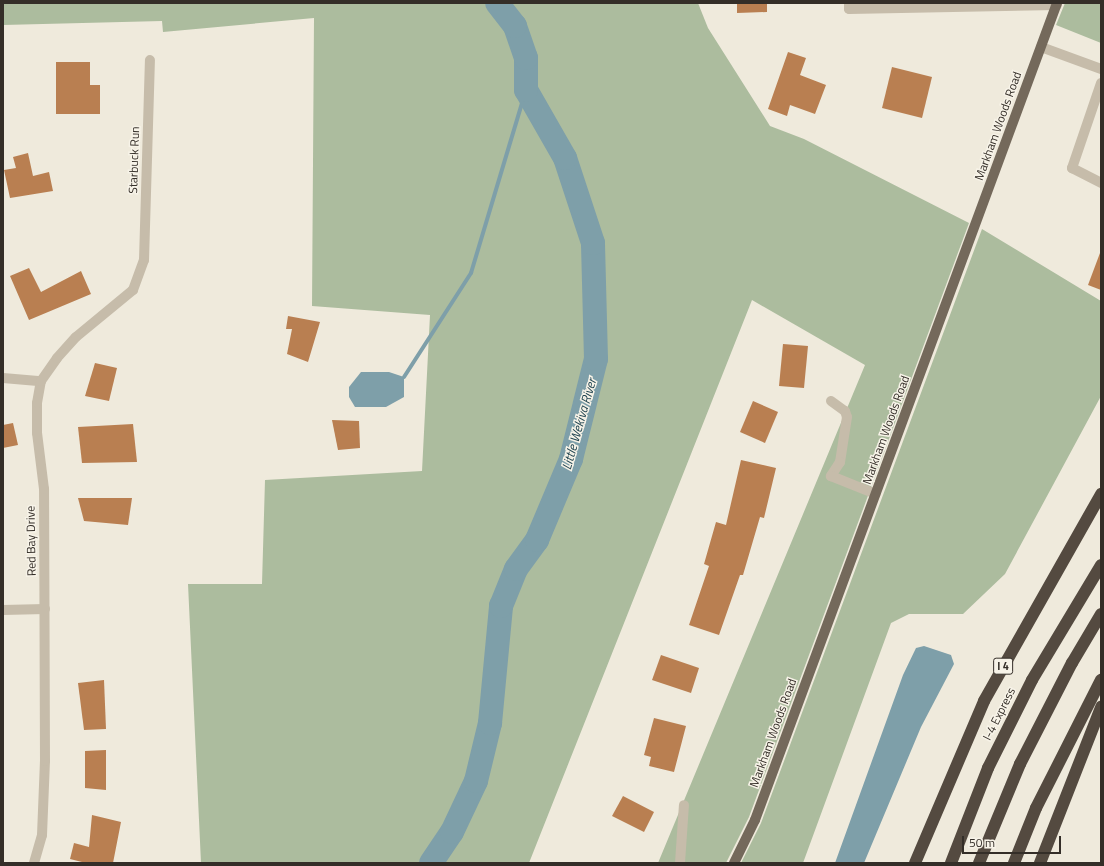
<!DOCTYPE html>
<style>
body{margin:0}
#map{position:relative;width:1104px;height:866px;overflow:hidden;background:#efeadc;font-family:"Titillium Web",sans-serif}
div>[style]{position:absolute}
[style*='--x']{left:calc(var(--x)*1px);top:calc(var(--y)*1px);width:calc(var(--w)*1px);rotate:calc(var(--a)*1deg)}
.green>*{inset:0;background:#acbc9e}
.water>*{inset:0;background:#7e9fa9}
.stream>*{height:4px;margin:-2px;padding:0 2px;transform-origin:2px;border-radius:2px;background:#7e9fa9}
.river>*{height:24px;margin:-12px;padding:0 12px;transform-origin:12px;border-radius:12px;background:#7e9fa9}
.building>*{inset:0;background:#b97f51}
.minor>*{height:10px;margin:-5px;padding:0 5px;transform-origin:5px;border-radius:5px;background:#c6bcaa}
.major>*{height:10px;margin:-5px;padding:0 5px;transform-origin:5px;border-radius:5px;background:#74695b}
.highway>*{height:12px;margin:-6px;padding:0 6px;transform-origin:6px;border-radius:6px;background:#544a40}
span{translate:-50% -50%;white-space:nowrap;text-align:center;line-height:1.15;-webkit-text-stroke:3px #f7f3e8;paint-order:stroke}
.shield-label span{padding:1px 3px;background:#f7f3e8;border:1px solid;border-radius:3px;-webkit-text-stroke-width:0}
.shield-label{font-size:11px;color:#342e28;font-weight:700}
.street-label{font-size:12px;color:#342e28}
.water-label{font-size:13px;color:#224551;font-style:italic}
.frame{position:absolute;inset:0;border:4px solid #342e28;pointer-events:none}
.scale{position:absolute;left:962px;top:836px;width:99px;height:18px;box-sizing:border-box;border:2px solid #342e28;border-top:0;padding-left:5px;font-size:12px;line-height:14px;white-space:nowrap;color:#342e28;-webkit-text-stroke:3px #f7f3e8;paint-order:stroke}
</style>
<div id="map">
<div class="green">
<div style="clip-path:polygon(3px 3px,698px 3px,708px 28px,770px 126px,804px 139px,969px 223px,749px 817px,726px 863px,658px 863px,865px 365px,752px 300px,529px 863px,201px 863px,188px 584px,262px 584px,265px 480px,422px 471px,430px 315px,312px 306px,314px 18px,163px 32px,162px 21px,3px 25px)"></div>
<div style="clip-path:polygon(1065px 3px,1101px 3px,1101px 43px,1056px 25px)"></div>
<div style="clip-path:polygon(982px 229px,1101px 301px,1101px 396px,1005px 574px,963px 614px,909px 614px,891px 623px,803px 863px,741px 863px,761px 823px)"></div>
</div>
<div class="water">
<div style="clip-path:polygon(361px 372px,389px 372px,404px 377px,404px 397px,386px 407px,355px 407px,349px 397px,349px 387px)"></div>
<div style="clip-path:polygon(924px 646px,951px 655px,954px 664px,921px 727px,864px 863px,835px 863px,903px 675px,916px 648px)"></div>
</div>
<div class="stream">
<div style="--x:404;--y:377;--w:124;--a:-57.2"></div>
<div style="--x:471;--y:273;--w:191;--a:-73.3"></div>
</div>
<div class="river">
<div style="--x:431;--y:863;--w:37;--a:-56"></div>
<div style="--x:452;--y:832;--w:56;--a:-64.8"></div>
<div style="--x:476;--y:781;--w:60;--a:-76.4"></div>
<div style="--x:490;--y:723;--w:118;--a:-84.6"></div>
<div style="--x:501;--y:606;--w:40;--a:-68"></div>
<div style="--x:516;--y:569;--w:36;--a:-54"></div>
<div style="--x:537;--y:540;--w:88;--a:-67.2"></div>
<div style="--x:571;--y:459;--w:103;--a:-76"></div>
<div style="--x:596;--y:359;--w:116;--a:-91.5"></div>
<div style="--x:593;--y:243;--w:89;--a:-108.2"></div>
<div style="--x:565;--y:158;--w:78;--a:-119.8"></div>
<div style="--x:526;--y:90;--w:32;--a:-90"></div>
<div style="--x:526;--y:58;--w:34;--a:-109"></div>
<div style="--x:515;--y:26;--w:29;--a:-128"></div>
</div>
<div class="building">
<div style="clip-path:polygon(737px 3px,767px 3px,767px 12px,737px 13px)"></div>
<div style="clip-path:polygon(788px 52px,806px 58px,800px 75px,826px 85px,815px 114px,790px 105px,787px 116px,768px 109px)"></div>
<div style="clip-path:polygon(56px 62px,90px 62px,90px 85px,100px 85px,100px 114px,56px 114px)"></div>
<div style="clip-path:polygon(892px 67px,932px 77px,922px 118px,882px 108px)"></div>
<div style="clip-path:polygon(28px 153px,33px 176px,49px 172px,53px 191px,10px 198px,4px 170px,16px 168px,13px 157px)"></div>
<div style="clip-path:polygon(1100px 253px,1101px 253px,1101px 290px,1088px 285px)"></div>
<div style="clip-path:polygon(29px 268px,41px 292px,81px 271px,91px 294px,29px 320px,10px 276px)"></div>
<div style="clip-path:polygon(288px 316px,320px 322px,308px 362px,287px 354px,292px 329px,286px 329px)"></div>
<div style="clip-path:polygon(783px 344px,808px 346px,804px 388px,779px 386px)"></div>
<div style="clip-path:polygon(95px 363px,117px 368px,109px 401px,85px 396px)"></div>
<div style="clip-path:polygon(753px 401px,778px 412px,765px 443px,740px 432px)"></div>
<div style="clip-path:polygon(332px 420px,359px 421px,360px 448px,338px 450px)"></div>
<div style="clip-path:polygon(13px 423px,18px 445px,3px 448px,3px 425px)"></div>
<div style="clip-path:polygon(133px 424px,137px 462px,82px 463px,78px 427px)"></div>
<div style="clip-path:polygon(741px 460px,776px 468px,764px 518px,760px 517px,743px 575px,740px 575px,719px 635px,689px 625px,709px 566px,704px 564px,716px 522px,726px 525px)"></div>
<div style="clip-path:polygon(78px 498px,132px 498px,128px 525px,84px 521px)"></div>
<div style="clip-path:polygon(661px 655px,699px 668px,691px 693px,652px 680px)"></div>
<div style="clip-path:polygon(104px 680px,106px 729px,84px 730px,78px 683px)"></div>
<div style="clip-path:polygon(654px 718px,686px 726px,674px 772px,649px 766px,651px 757px,644px 755px)"></div>
<div style="clip-path:polygon(106px 750px,106px 790px,85px 788px,85px 751px)"></div>
<div style="clip-path:polygon(623px 796px,654px 812px,644px 832px,612px 816px)"></div>
<div style="clip-path:polygon(92px 815px,121px 822px,113px 863px,86px 863px,70px 859px,74px 843px,89px 847px)"></div>
</div>
<div class="minor">
<div style="--x:849;--y:3;--w:6;--a:90"></div>
<div style="--x:849;--y:9;--w:208;--a:-1.1"></div>
<div style="--x:1041;--y:47;--w:64;--a:20.1"></div>
<div style="--x:1101;--y:83;--w:90;--a:108.8"></div>
<div style="--x:1072;--y:168;--w:33;--a:27"></div>
<div style="--x:3;--y:378;--w:38;--a:5"></div>
<div style="--x:831;--y:401;--w:17;--a:36"></div>
<div style="--x:845;--y:411;--w:6;--a:72"></div>
<div style="--x:847;--y:417;--w:46;--a:98.8"></div>
<div style="--x:840;--y:462;--w:17;--a:123"></div>
<div style="--x:831;--y:476;--w:48;--a:21.8"></div>
<div style="--x:3;--y:610;--w:42;--a:-1.4"></div>
<div style="--x:34;--y:863;--w:29;--a:-74"></div>
<div style="--x:42;--y:835;--w:74;--a:-87.7"></div>
<div style="--x:45;--y:761;--w:272;--a:-90.2"></div>
<div style="--x:44;--y:489;--w:56;--a:-97.1"></div>
<div style="--x:37;--y:433;--w:30;--a:-90"></div>
<div style="--x:37;--y:403;--w:22;--a:-80"></div>
<div style="--x:41;--y:381;--w:28;--a:-55"></div>
<div style="--x:57;--y:358;--w:28;--a:-48"></div>
<div style="--x:76;--y:337;--w:74;--a:-39.5"></div>
<div style="--x:133;--y:290;--w:32;--a:-70"></div>
<div style="--x:144;--y:260;--w:200;--a:-88.3"></div>
<div style="--x:680;--y:863;--w:58;--a:-86.1"></div>
</div>
<div class="major">
<div style="--x:734;--y:863;--w:48;--a:-64"></div>
<div style="--x:755;--y:820;--w:871;--a:-69.71"></div>
</div>
<div class="highway">
<div style="--x:915;--y:863;--w:176;--a:-66.9"></div>
<div style="--x:984;--y:701;--w:238;--a:-60.5"></div>
<div style="--x:951;--y:863;--w:102;--a:-68.7"></div>
<div style="--x:988;--y:768;--w:98;--a:-63.4"></div>
<div style="--x:1032;--y:680;--w:134;--a:-59"></div>
<div style="--x:979;--y:863;--w:107;--a:-67.5"></div>
<div style="--x:1020;--y:764;--w:114;--a:-62.8"></div>
<div style="--x:1072;--y:663;--w:57;--a:-59.4"></div>
<div style="--x:1014;--y:863;--w:59;--a:-68.2"></div>
<div style="--x:1036;--y:808;--w:144;--a:-63.1"></div>
<div style="--x:1040;--y:863;--w:168;--a:-68.6"></div>
</div>
<div class="shield-label">
<span style="left:1003px;top:666px">I 4</span>
</div>
<div class="street-label">
<span style="left:998px;top:126px;rotate:-70deg">Markham Woods Road</span>
<span style="left:134px;top:160px;rotate:-88deg">Starbuck Run</span>
<span style="left:886px;top:430px;rotate:-70deg">Markham Woods Road</span>
<span style="left:31px;top:541px;rotate:-91deg">Red Bay Drive</span>
<span style="left:999px;top:714px;rotate:-63deg">I-4 Express</span>
<span style="left:773px;top:733px;rotate:-70deg">Markham Woods Road</span>
</div>
<div class="water-label">
<span style="left:579px;top:424px;rotate:-74deg">Little Wekiva River</span>
</div>
<div class="frame"></div>
<div class="scale">50 m</div>
</div>
